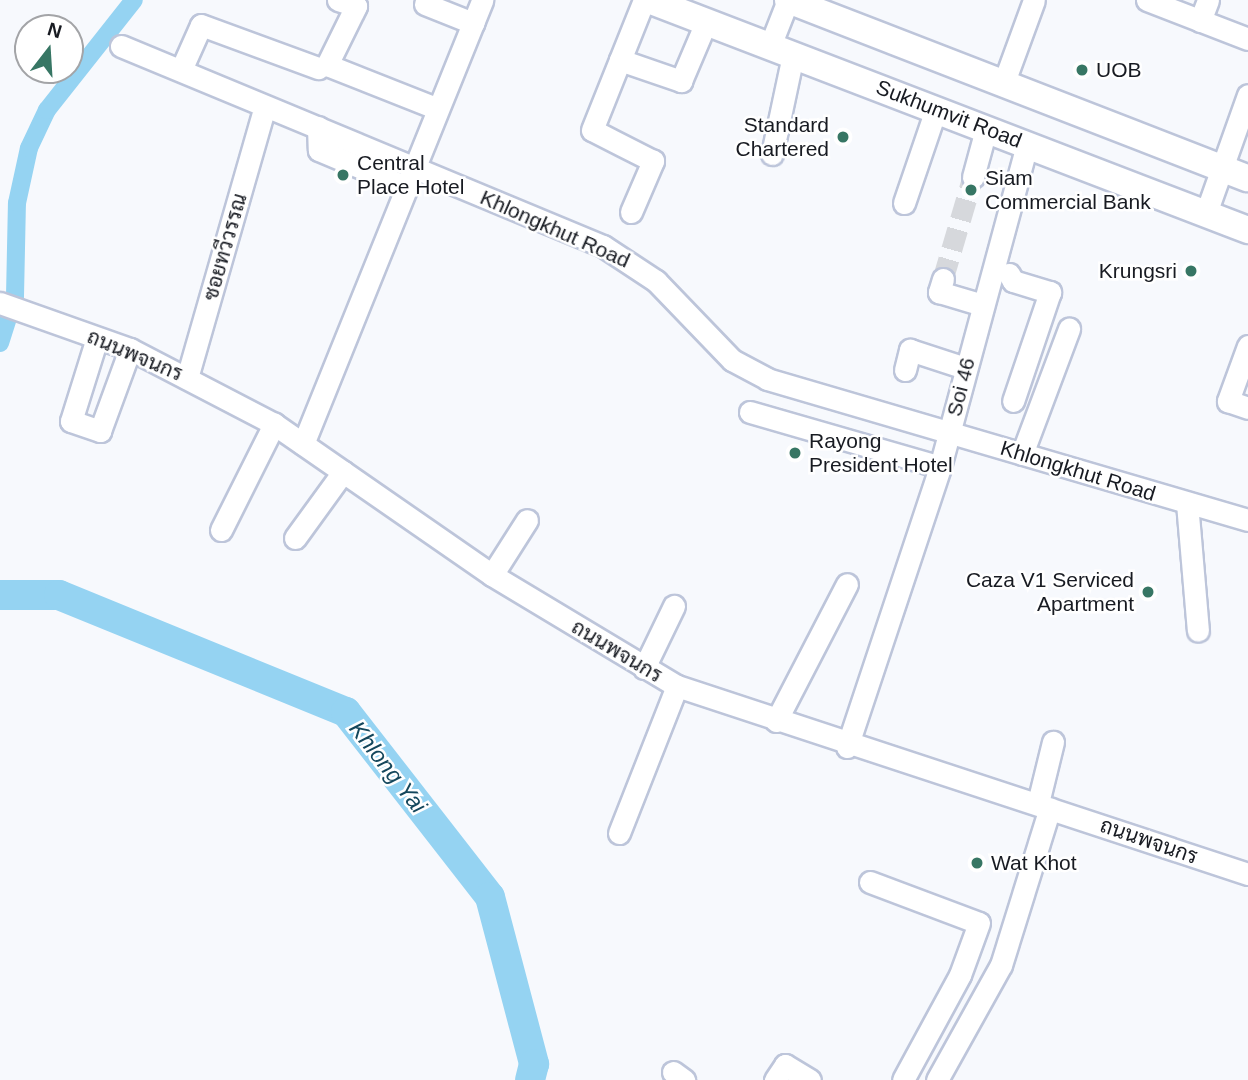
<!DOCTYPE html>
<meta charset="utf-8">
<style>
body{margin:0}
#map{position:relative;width:1248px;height:1080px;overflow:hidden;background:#f7f9fd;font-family:Arial,Sarabun,sans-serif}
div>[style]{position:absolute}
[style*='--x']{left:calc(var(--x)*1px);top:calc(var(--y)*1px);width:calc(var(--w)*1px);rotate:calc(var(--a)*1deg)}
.canal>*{height:18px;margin:-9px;padding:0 9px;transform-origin:9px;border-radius:9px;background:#95d3f2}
.river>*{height:30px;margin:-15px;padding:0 15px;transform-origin:15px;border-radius:15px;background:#95d3f2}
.minor-tunnel>*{height:21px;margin-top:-10.5px;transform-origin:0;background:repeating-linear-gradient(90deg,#d6d8dc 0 21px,transparent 0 31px)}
.roads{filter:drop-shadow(2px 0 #bdc5da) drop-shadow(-2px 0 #bdc5da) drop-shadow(0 2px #bdc5da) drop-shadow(0 -2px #bdc5da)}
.minor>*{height:21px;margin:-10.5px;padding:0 10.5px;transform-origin:10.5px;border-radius:10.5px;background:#fff}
.major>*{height:26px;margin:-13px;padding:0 13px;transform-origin:13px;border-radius:13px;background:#fff}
.dots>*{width:19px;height:19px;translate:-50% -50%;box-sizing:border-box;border:4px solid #fff;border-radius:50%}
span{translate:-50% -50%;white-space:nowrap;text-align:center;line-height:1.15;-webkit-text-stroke:5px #fff;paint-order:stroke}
.poi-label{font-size:21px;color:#181b22}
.left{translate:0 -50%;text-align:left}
.right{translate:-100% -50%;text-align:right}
.street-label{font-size:21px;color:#181b22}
.water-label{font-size:23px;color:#14475c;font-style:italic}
.north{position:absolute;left:14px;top:14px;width:70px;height:70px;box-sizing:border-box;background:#fff;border:2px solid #a3a4a7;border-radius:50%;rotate:17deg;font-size:19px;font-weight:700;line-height:28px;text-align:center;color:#181b22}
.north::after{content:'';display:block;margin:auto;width:24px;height:32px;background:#377664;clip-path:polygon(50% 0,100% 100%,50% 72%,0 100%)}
</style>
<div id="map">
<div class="canal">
<div style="--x:0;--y:343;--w:49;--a:-72.3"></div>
<div style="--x:15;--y:296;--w:93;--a:-88.8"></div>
<div style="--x:17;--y:203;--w:56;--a:-77.7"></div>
<div style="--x:29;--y:148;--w:42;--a:-64.7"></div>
<div style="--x:47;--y:110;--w:140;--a:-51.7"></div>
</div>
<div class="river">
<div style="--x:0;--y:595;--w:59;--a:0"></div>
<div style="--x:59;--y:595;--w:310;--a:22.2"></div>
<div style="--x:346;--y:712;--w:234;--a:52.1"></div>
<div style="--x:490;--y:897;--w:173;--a:75.2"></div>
<div style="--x:534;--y:1064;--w:16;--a:104"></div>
</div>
<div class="minor-tunnel">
<div style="--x:943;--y:279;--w:106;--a:-73.6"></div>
</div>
<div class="roads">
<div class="minor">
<div style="--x:338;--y:0;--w:19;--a:18"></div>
<div style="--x:356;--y:6;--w:66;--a:116.2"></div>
<div style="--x:327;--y:65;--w:119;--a:21.6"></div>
<div style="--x:1147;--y:0;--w:108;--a:21.1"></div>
<div style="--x:425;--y:4;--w:52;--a:21.6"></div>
<div style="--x:1200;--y:21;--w:22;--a:-69"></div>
<div style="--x:121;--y:46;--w:522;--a:22.54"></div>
<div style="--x:603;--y:246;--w:64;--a:33.4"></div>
<div style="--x:656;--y:281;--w:110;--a:46.1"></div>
<div style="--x:732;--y:360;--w:40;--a:28"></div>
<div style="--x:767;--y:379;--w:501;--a:16.34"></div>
<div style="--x:770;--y:46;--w:49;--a:-68.6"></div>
<div style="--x:620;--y:60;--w:65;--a:-68.2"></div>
<div style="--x:181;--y:70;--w:49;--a:-66"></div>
<div style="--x:201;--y:25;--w:125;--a:20.2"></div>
<div style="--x:1004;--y:82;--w:87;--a:-69.9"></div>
<div style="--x:318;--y:127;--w:23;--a:88"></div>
<div style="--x:319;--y:150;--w:95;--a:23"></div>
<div style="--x:772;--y:154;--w:101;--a:-78"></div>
<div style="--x:973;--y:177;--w:50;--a:-74.8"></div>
<div style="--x:904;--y:203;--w:99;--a:-71.2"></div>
<div style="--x:631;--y:212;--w:56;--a:-66.7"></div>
<div style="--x:653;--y:161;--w:68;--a:-153.1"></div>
<div style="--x:592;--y:130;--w:75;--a:-68.2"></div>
<div style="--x:620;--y:60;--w:65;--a:19"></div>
<div style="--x:681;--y:81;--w:64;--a:-67"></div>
<div style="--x:1206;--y:213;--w:125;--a:-70.4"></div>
<div style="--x:1009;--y:274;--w:8;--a:60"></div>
<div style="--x:1013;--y:281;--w:39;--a:17"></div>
<div style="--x:1050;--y:292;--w:115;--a:108.7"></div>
<div style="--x:943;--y:279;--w:14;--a:107"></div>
<div style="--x:939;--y:292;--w:46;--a:16.5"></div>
<div style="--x:0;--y:303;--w:138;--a:19.5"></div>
<div style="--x:130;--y:349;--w:162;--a:27.5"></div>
<div style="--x:274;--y:424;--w:265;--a:34.7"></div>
<div style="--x:492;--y:575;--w:216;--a:31"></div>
<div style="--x:677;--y:686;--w:601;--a:18.22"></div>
<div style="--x:97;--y:338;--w:87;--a:107.4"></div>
<div style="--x:71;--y:421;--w:31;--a:19"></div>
<div style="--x:100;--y:431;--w:87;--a:-69.9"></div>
<div style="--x:1248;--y:346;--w:59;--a:110"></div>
<div style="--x:1228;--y:401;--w:21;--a:19"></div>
<div style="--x:905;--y:370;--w:21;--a:-76"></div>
<div style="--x:910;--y:350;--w:58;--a:18.1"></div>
<div style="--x:187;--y:378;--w:273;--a:-74"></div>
<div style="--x:750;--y:412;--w:198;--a:16.1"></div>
<div style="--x:303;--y:444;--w:479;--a:-68"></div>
<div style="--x:1022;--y:454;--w:134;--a:-69.4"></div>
<div style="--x:1187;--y:503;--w:128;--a:85.1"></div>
<div style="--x:221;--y:530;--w:119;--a:-63.4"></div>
<div style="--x:295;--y:538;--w:82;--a:-54"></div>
<div style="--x:492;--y:575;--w:65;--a:-57.5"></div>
<div style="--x:644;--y:668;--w:69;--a:-64.2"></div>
<div style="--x:776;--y:721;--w:154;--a:-62.6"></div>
<div style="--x:847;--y:747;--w:295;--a:-71.6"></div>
<div style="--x:940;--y:467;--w:334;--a:-74.9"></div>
<div style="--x:1038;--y:803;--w:63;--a:-76.2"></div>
<div style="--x:619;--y:833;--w:158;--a:-68.5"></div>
<div style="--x:870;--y:882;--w:116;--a:20.6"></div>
<div style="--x:979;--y:923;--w:55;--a:110.1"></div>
<div style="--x:960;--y:975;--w:119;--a:118.5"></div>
<div style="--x:673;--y:1072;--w:14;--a:36"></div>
<div style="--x:775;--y:1080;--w:18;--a:-56"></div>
<div style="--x:785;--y:1065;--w:29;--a:31"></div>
<div style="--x:937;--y:1080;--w:132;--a:-60.9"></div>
<div style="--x:1001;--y:965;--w:164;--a:-72.7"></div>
</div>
<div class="major">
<div style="--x:649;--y:0;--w:642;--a:21.01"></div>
<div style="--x:788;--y:0;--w:493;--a:21.2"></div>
</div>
</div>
<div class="dots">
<div style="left:1082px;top:70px;background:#377664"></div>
<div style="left:843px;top:137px;background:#377664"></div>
<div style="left:343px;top:175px;background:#377664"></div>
<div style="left:971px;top:190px;background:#377664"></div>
<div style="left:1191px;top:271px;background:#377664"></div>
<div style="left:795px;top:453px;background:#377664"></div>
<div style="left:1148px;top:592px;background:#377664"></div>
<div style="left:977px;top:863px;background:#377664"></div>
</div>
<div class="poi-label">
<span class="left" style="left:1096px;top:70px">UOB</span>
<span class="right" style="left:829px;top:137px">Standard<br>Chartered</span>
<span class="left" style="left:357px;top:175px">Central<br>Place Hotel</span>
<span class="left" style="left:985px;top:190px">Siam<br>Commercial Bank</span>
<span class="right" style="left:1177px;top:271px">Krungsri</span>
<span class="left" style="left:809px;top:453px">Rayong<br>President Hotel</span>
<span class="right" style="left:1134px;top:592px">Caza V1 Serviced<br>Apartment</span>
<span class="left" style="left:991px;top:863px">Wat Khot</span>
</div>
<div class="street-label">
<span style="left:949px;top:114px;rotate:21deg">Sukhumvit Road</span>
<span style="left:555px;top:229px;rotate:24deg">Khlongkhut Road</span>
<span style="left:225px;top:247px;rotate:-74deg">ซอยทวีวรรณ</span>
<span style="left:135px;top:355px;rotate:23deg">ถนนพจนกร</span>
<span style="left:961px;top:387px;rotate:-76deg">Soi 46</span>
<span style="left:1078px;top:471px;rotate:17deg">Khlongkhut Road</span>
<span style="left:617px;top:651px;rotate:31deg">ถนนพจนกร</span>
<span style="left:1149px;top:841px;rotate:19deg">ถนนพจนกร</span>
</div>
<div class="water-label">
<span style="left:388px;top:767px;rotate:52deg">Khlong Yai</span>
</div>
<div class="north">N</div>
</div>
